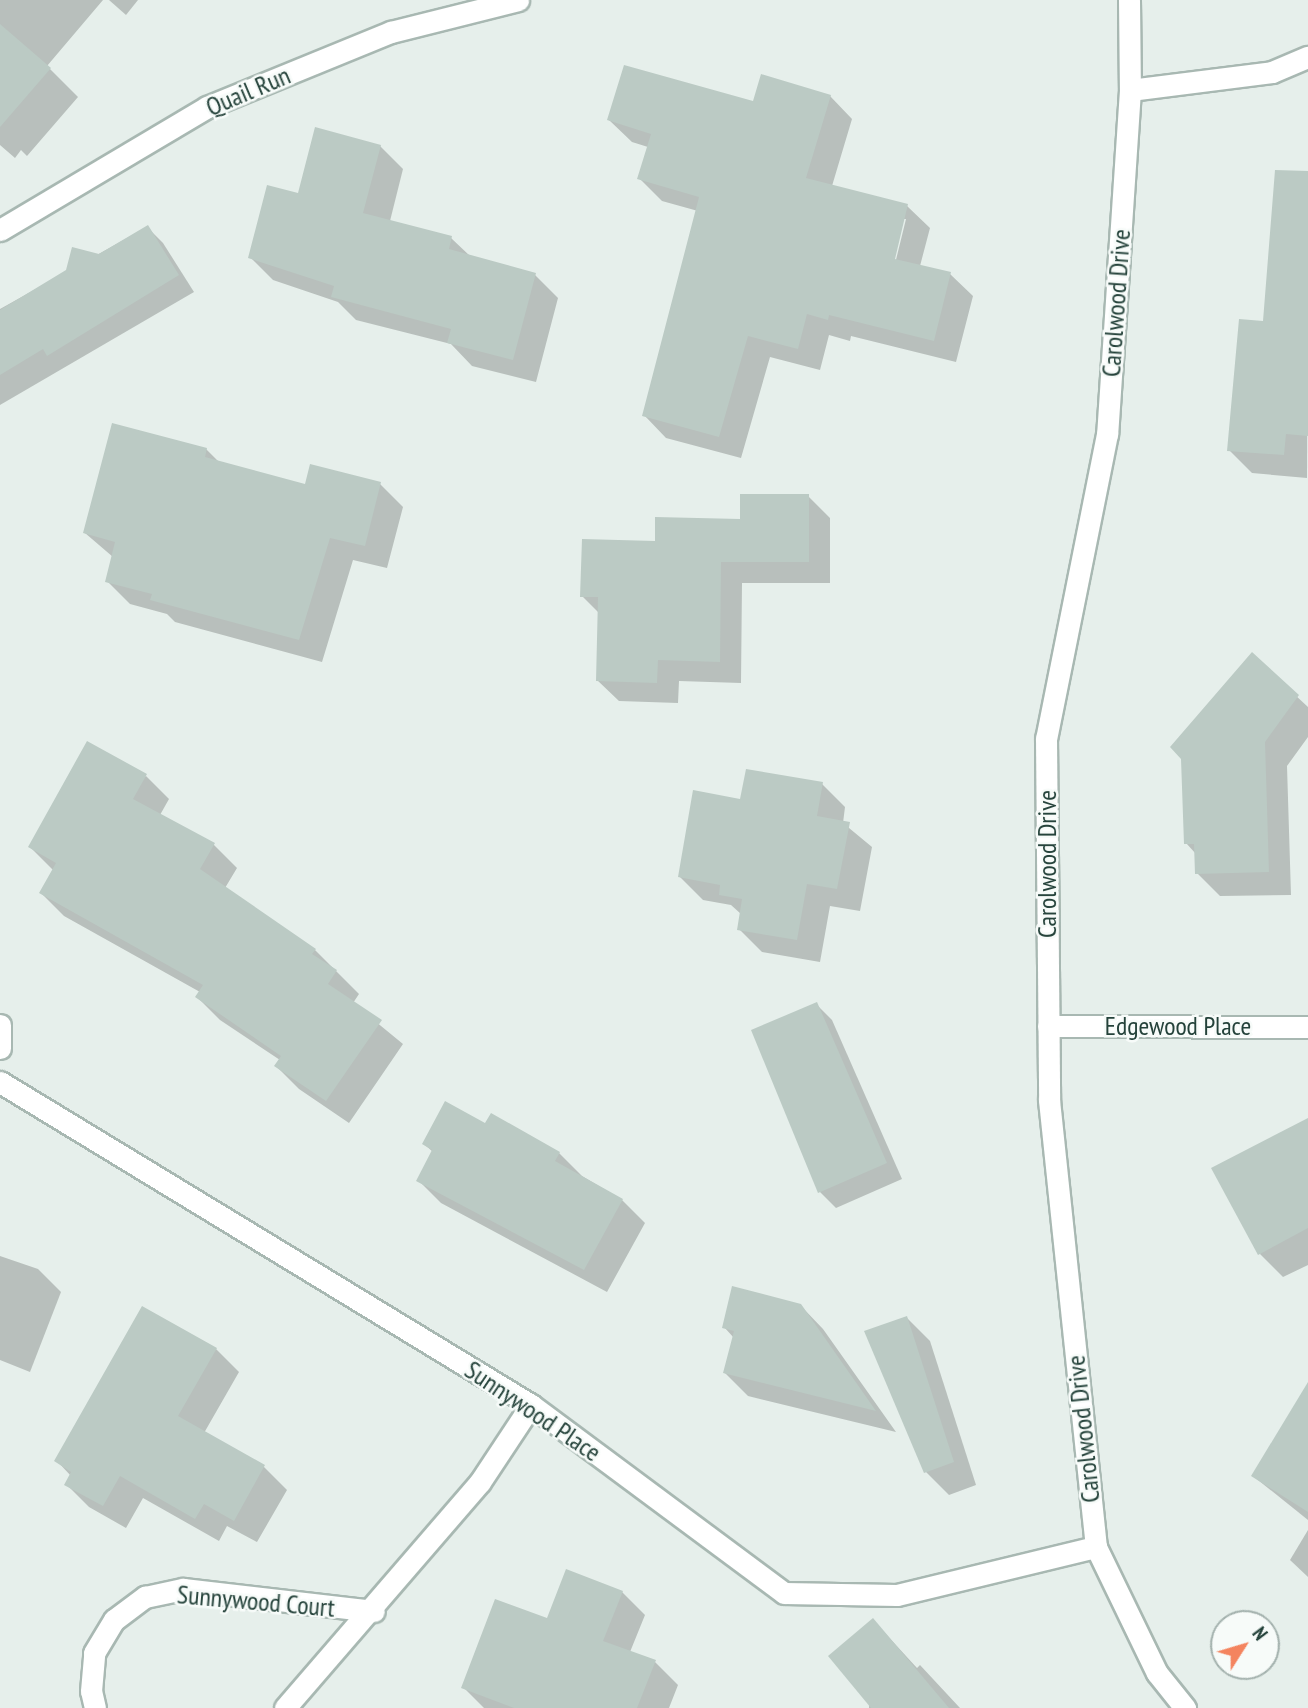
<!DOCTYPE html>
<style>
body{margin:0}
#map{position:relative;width:1308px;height:1708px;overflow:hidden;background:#e6efeb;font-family:"PT Sans Narrow",sans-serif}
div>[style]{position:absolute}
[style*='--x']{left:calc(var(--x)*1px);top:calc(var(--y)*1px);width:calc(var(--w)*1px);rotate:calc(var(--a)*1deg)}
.shadow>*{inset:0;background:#0003}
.building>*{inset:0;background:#bbcac4}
.roads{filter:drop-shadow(2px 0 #a8b8b2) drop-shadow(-2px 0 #a8b8b2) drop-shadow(0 2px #a8b8b2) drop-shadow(0 -2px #a8b8b2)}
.street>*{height:21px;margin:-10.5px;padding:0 10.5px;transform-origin:10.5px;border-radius:10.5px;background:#fff}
span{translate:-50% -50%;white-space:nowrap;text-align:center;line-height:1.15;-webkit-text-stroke:5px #f7fbf9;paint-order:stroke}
.street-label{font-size:26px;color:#24423a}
.north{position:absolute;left:1210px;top:1610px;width:70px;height:70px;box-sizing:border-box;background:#f7fbf9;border:2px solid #a3b1ad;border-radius:50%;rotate:53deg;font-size:19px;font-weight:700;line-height:28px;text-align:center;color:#24423a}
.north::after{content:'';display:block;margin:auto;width:24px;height:32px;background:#f4845f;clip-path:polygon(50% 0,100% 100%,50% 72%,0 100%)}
</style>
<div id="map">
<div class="shadow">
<div style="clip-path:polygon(0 0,103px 0,47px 66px,78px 97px,27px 156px,21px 150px,15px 158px,0 145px)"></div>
<div style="clip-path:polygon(109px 0,138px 0,126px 15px)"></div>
<div style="clip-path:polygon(evenodd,830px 96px,852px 119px,832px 186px,907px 206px,930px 228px,920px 266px,950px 274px,973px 296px,956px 362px,851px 336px,850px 341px,829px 335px,820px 370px,770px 357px,741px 458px,666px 438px,644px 415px,698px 211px,662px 201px,639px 178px,648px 147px,632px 142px,609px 120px,830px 96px,903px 219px,906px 219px,894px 268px,891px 267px,903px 219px)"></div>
<div style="clip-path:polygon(380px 146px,403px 169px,390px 221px,451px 238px,470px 256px,535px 275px,558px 298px,536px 382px,472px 366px,451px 344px,356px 320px,338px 302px,273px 280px,250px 257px,299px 195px)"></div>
<div style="clip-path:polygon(147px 227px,163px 243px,194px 292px,0 405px,0 309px)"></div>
<div style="clip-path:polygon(1308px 238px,1307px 478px,1252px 473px,1229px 450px,1264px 322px)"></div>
<div style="clip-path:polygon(206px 449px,220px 463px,306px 486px,380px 484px,403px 507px,387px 568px,353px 560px,322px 662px,175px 622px,167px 614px,130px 604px,107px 581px,113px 557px,85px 533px)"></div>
<div style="clip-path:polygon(808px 496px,830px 518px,830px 583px,742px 583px,741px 683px,679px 681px,678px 703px,619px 701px,597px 680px,599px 613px,582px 596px,657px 543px,742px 521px)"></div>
<div style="clip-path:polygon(1252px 655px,1308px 707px,1308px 737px,1287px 766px,1291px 895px,1220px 896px,1197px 873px,1196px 854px,1186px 843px)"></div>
<div style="clip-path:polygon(146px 776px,169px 799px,160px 815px,214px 845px,237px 868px,225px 888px,315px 950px,359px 994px,353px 1003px,403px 1044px,349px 1123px,299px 1089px,276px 1066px,280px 1060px,220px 1020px,197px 997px,200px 992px,64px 916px,41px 893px,54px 871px,30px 847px)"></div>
<div style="clip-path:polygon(822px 784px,845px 807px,843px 823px,872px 847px,860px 911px,830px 906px,820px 962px,762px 952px,739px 929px,741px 914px,731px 905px,703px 900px,679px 876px,742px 801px)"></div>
<div style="clip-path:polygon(816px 1004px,832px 1020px,902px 1179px,836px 1208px,820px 1192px,794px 1133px)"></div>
<div style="clip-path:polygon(1308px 1127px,1308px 1265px,1283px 1277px,1260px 1254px)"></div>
<div style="clip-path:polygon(424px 1144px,559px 1153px,582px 1176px,622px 1200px,645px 1223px,607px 1292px,441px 1203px,418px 1180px,433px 1152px)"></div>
<div style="clip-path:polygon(0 1256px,38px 1269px,61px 1292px,30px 1372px,0 1360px)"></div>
<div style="clip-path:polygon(800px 1305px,823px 1329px,896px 1432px,748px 1396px,725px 1373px,734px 1338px,724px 1327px)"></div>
<div style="clip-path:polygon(907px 1318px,930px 1341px,976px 1485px,949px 1495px,926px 1472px)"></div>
<div style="clip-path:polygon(216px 1349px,239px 1372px,204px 1433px,264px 1467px,287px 1490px,257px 1542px,227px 1526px,219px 1541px,143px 1498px,126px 1528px,89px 1507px,66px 1484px,71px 1476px,57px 1461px)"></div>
<div style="clip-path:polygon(1308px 1441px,1308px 1520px,1253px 1476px)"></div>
<div style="clip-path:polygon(1308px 1530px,1308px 1577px,1290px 1560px)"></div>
<div style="clip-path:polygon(622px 1592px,645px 1615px,630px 1652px,655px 1662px,678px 1685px,669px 1708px,484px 1708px,463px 1687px)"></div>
<div style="clip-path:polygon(873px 1620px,917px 1668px,920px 1665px,960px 1708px,869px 1708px)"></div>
</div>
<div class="building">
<div style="clip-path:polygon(0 24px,51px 68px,0 127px)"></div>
<div style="clip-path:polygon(624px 65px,753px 101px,761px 74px,831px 95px,806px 178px,908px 204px,895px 259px,951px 272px,934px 341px,829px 315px,828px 320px,807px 314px,798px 349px,748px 336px,719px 437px,642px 416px,699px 197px,637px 179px,651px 134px,607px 120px)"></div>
<div style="clip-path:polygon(315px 127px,381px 145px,363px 213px,452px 236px,449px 249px,536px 273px,513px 360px,447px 343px,451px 329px,331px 297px,334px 286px,248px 258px,267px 185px,298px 193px)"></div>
<div style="clip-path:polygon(1275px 170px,1308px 171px,1308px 436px,1286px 434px,1284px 455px,1227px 451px,1239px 319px,1263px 321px)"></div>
<div style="clip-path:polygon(148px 225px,179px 275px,47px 356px,43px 349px,0 375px,0 310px,66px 270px,72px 247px,99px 254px)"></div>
<div style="clip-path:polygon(112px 423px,207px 448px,205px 457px,305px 484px,310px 464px,381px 482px,365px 546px,330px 538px,299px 640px,150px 600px,152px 594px,105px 582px,115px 542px,83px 533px)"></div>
<div style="clip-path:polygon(740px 494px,809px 494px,809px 562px,721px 562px,720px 662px,658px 660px,657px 683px,596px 681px,598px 597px,580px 597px,582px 539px,655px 541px,655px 517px,740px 519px)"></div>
<div style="clip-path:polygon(1252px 652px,1299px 695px,1265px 742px,1269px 872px,1195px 874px,1194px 844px,1184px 844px,1181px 759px,1170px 747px)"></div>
<div style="clip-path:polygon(87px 741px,147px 774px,133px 799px,215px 843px,200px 869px,316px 949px,312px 954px,337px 970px,328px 984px,382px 1020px,326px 1101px,274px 1066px,281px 1056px,195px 997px,203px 985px,39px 893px,56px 863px,28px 847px)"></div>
<div style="clip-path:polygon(746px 769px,823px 782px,817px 816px,850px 822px,837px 889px,807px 884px,797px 940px,737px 930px,742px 899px,719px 895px,720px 885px,678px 877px,693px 790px,740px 799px)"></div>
<div style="clip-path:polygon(817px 1002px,887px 1163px,818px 1193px,751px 1030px)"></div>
<div style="clip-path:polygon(445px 1101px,485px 1123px,491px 1113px,560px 1152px,555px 1161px,623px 1199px,584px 1270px,416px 1181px,432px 1150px,422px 1144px)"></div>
<div style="clip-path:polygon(1308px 1118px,1308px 1228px,1258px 1255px,1211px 1168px)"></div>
<div style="clip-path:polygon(732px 1286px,801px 1304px,876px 1411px,723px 1373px,734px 1331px,722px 1328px)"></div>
<div style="clip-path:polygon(142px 1306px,217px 1348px,178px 1416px,265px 1465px,234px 1521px,204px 1504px,195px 1519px,120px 1476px,103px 1506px,64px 1485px,71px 1472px,54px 1461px)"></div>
<div style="clip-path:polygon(907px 1316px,954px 1462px,924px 1473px,864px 1331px)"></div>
<div style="clip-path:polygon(1308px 1382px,1308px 1512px,1251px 1476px)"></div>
<div style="clip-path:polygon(566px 1569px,623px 1591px,603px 1641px,656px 1660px,637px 1708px,514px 1708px,461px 1688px,495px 1599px,547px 1618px)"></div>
<div style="clip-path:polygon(873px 1618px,949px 1708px,871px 1708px,828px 1656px)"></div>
</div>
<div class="roads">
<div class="street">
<div style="--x:1129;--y:0;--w:90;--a:89.4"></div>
<div style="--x:1130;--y:90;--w:345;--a:93.8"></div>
<div style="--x:1107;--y:434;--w:310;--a:101.3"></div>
<div style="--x:1046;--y:738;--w:362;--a:89.5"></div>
<div style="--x:1049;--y:1100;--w:449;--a:84"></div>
<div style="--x:1096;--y:1547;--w:140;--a:64.2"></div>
<div style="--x:1157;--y:1673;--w:45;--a:51.3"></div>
<div style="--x:1130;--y:90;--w:143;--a:-7.2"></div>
<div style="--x:1272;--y:72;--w:39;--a:-23"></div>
<div style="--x:0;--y:230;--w:241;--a:-30.7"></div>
<div style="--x:207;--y:107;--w:199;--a:-22.2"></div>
<div style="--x:391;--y:32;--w:131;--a:-14.1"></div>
<div style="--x:0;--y:1025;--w:23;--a:90"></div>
<div style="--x:1048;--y:1026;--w:260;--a:0.2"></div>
<div style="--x:0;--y:1082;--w:622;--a:31.31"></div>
<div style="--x:531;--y:1405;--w:315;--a:36.6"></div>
<div style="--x:784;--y:1593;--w:113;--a:1"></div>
<div style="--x:897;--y:1595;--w:205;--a:-13.6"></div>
<div style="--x:95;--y:1708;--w:17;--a:-103"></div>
<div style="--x:91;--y:1691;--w:38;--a:-85"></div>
<div style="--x:94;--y:1653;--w:39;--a:-59"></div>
<div style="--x:114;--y:1620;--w:39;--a:-37"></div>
<div style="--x:145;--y:1597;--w:39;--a:-12"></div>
<div style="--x:183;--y:1589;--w:192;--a:6.6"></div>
<div style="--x:285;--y:1708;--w:298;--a:-49.2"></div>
<div style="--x:480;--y:1482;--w:92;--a:-56.5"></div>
</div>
</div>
<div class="street-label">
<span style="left:248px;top:91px;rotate:-23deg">Quail Run</span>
<span style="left:1116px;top:303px;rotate:-86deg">Carolwood Drive</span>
<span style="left:1047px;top:864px;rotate:-90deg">Carolwood Drive</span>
<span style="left:1178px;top:1026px">Edgewood Place</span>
<span style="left:533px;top:1411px;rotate:34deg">Sunnywood Place</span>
<span style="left:1083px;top:1429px;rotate:-96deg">Carolwood Drive</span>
<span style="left:256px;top:1601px;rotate:5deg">Sunnywood Court</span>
</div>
<div class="north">N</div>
</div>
